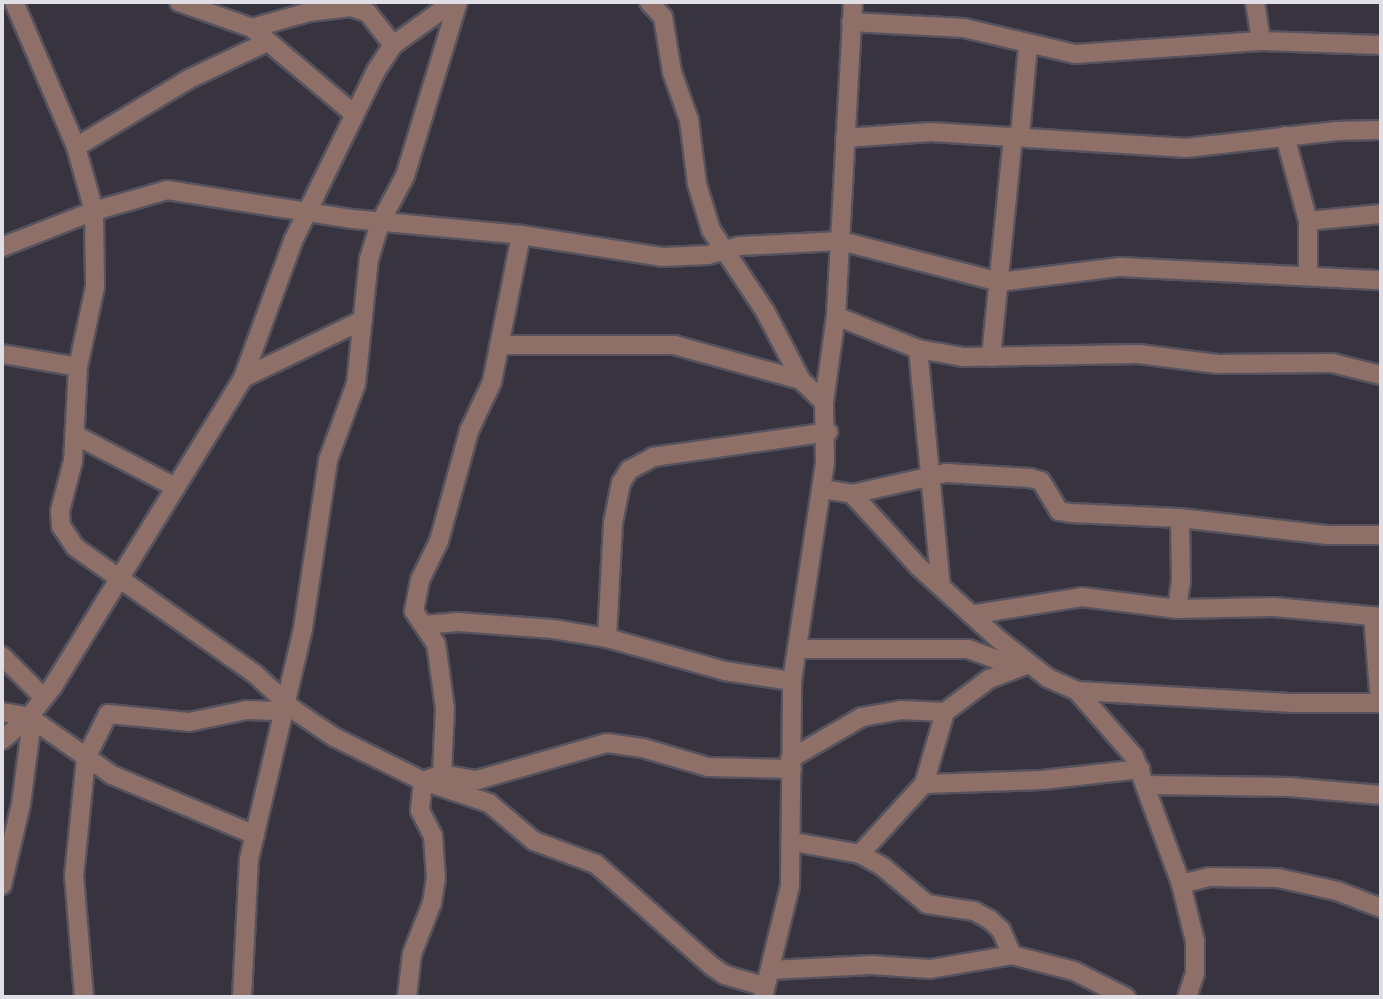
<!DOCTYPE html>
<style>
body{margin:0}
#map{position:relative;width:1383px;height:999px;overflow:hidden;background:#373440;font-family:"PT Sans Narrow",sans-serif}
div>[style]{position:absolute}
[style*='--x']{left:calc(var(--x)*1px);top:calc(var(--y)*1px);width:calc(var(--w)*1px);rotate:calc(var(--a)*1deg)}
.roads{filter:drop-shadow(2px 0 #56535e) drop-shadow(-2px 0 #56535e) drop-shadow(0 2px #56535e) drop-shadow(0 -2px #56535e)}
.minor>*{height:18px;margin:-9px;padding:0 9px;transform-origin:9px;border-radius:9px;background:#8e7068}
span{translate:-50% -50%;white-space:nowrap;text-align:center;line-height:1.15;-webkit-text-stroke:5px #2d2a35;paint-order:stroke}
.frame{position:absolute;inset:0;border:4px solid #e1dfe6;pointer-events:none}
</style>
<div id="map">
<div class="roads">
<div class="minor">
<div style="--x:14;--y:2;--w:158;--a:66.8"></div>
<div style="--x:76;--y:147;--w:66;--a:74.3"></div>
<div style="--x:94;--y:211;--w:76;--a:89.2"></div>
<div style="--x:95;--y:287;--w:82;--a:102"></div>
<div style="--x:78;--y:367;--w:94;--a:93"></div>
<div style="--x:73;--y:461;--w:52;--a:104.6"></div>
<div style="--x:60;--y:511;--w:15;--a:86"></div>
<div style="--x:61;--y:526;--w:25;--a:56"></div>
<div style="--x:75;--y:547;--w:220;--a:35.2"></div>
<div style="--x:255;--y:674;--w:53;--a:42.7"></div>
<div style="--x:294;--y:710;--w:48;--a:34"></div>
<div style="--x:334;--y:737;--w:99;--a:26.3"></div>
<div style="--x:423;--y:781;--w:70;--a:18.4"></div>
<div style="--x:489;--y:803;--w:59;--a:40.2"></div>
<div style="--x:534;--y:841;--w:66;--a:20.4"></div>
<div style="--x:596;--y:864;--w:156;--a:41.4"></div>
<div style="--x:713;--y:967;--w:14;--a:34"></div>
<div style="--x:725;--y:975;--w:40;--a:16"></div>
<div style="--x:179;--y:2;--w:77;--a:19.6"></div>
<div style="--x:252;--y:28;--w:132;--a:40.1"></div>
<div style="--x:649;--y:2;--w:21;--a:47"></div>
<div style="--x:663;--y:17;--w:56;--a:80.7"></div>
<div style="--x:672;--y:72;--w:51;--a:70.5"></div>
<div style="--x:689;--y:120;--w:64;--a:82.9"></div>
<div style="--x:697;--y:184;--w:48;--a:73.1"></div>
<div style="--x:711;--y:230;--w:97;--a:56.3"></div>
<div style="--x:765;--y:311;--w:78;--a:62.4"></div>
<div style="--x:801;--y:380;--w:32;--a:44"></div>
<div style="--x:1255;--y:2;--w:39;--a:81"></div>
<div style="--x:851;--y:22;--w:113;--a:3"></div>
<div style="--x:964;--y:28;--w:114;--a:13.2"></div>
<div style="--x:1075;--y:54;--w:186;--a:-4"></div>
<div style="--x:1261;--y:41;--w:120;--a:1.9"></div>
<div style="--x:252;--y:28;--w:59;--a:-15.7"></div>
<div style="--x:309;--y:12;--w:42;--a:-6.8"></div>
<div style="--x:351;--y:7;--w:18;--a:19"></div>
<div style="--x:368;--y:13;--w:41;--a:52"></div>
<div style="--x:1020;--y:136;--w:91;--a:-85"></div>
<div style="--x:1285;--y:136;--w:88;--a:74.9"></div>
<div style="--x:1308;--y:221;--w:52;--a:90"></div>
<div style="--x:845;--y:138;--w:86;--a:-4"></div>
<div style="--x:931;--y:132;--w:256;--a:3.6"></div>
<div style="--x:1186;--y:148;--w:152;--a:-6.4"></div>
<div style="--x:1337;--y:131;--w:44;--a:-1.3"></div>
<div style="--x:76;--y:147;--w:132;--a:-31"></div>
<div style="--x:189;--y:79;--w:86;--a:-25.4"></div>
<div style="--x:1308;--y:221;--w:73;--a:-5.5"></div>
<div style="--x:2;--y:247;--w:99;--a:-21.4"></div>
<div style="--x:94;--y:211;--w:76;--a:-16"></div>
<div style="--x:167;--y:190;--w:188;--a:8.9"></div>
<div style="--x:353;--y:219;--w:169;--a:5.4"></div>
<div style="--x:521;--y:235;--w:144;--a:8.8"></div>
<div style="--x:663;--y:257;--w:45;--a:-2.5"></div>
<div style="--x:708;--y:255;--w:33;--a:-16"></div>
<div style="--x:740;--y:246;--w:101;--a:-2.8"></div>
<div style="--x:841;--y:241;--w:163;--a:14.5"></div>
<div style="--x:999;--y:282;--w:122;--a:-7.1"></div>
<div style="--x:1120;--y:267;--w:261;--a:2.9"></div>
<div style="--x:836;--y:316;--w:88;--a:21.9"></div>
<div style="--x:918;--y:349;--w:47;--a:9.9"></div>
<div style="--x:964;--y:357;--w:175;--a:-1"></div>
<div style="--x:1139;--y:354;--w:79;--a:7.3"></div>
<div style="--x:1217;--y:364;--w:115;--a:-0.5"></div>
<div style="--x:1332;--y:363;--w:50;--a:13.8"></div>
<div style="--x:499;--y:345;--w:175;--a:0"></div>
<div style="--x:674;--y:345;--w:132;--a:15.4"></div>
<div style="--x:918;--y:349;--w:238;--a:84.5"></div>
<div style="--x:2;--y:354;--w:77;--a:9.7"></div>
<div style="--x:991;--y:357;--w:222;--a:-84.3"></div>
<div style="--x:243;--y:378;--w:133;--a:-25.8"></div>
<div style="--x:75;--y:435;--w:113;--a:27.5"></div>
<div style="--x:822;--y:489;--w:30;--a:9"></div>
<div style="--x:852;--y:494;--w:96;--a:-12.6"></div>
<div style="--x:946;--y:473;--w:84;--a:3.4"></div>
<div style="--x:1030;--y:478;--w:11;--a:15"></div>
<div style="--x:1041;--y:481;--w:35;--a:59"></div>
<div style="--x:1059;--y:511;--w:11;--a:10"></div>
<div style="--x:1070;--y:513;--w:110;--a:2.6"></div>
<div style="--x:1180;--y:518;--w:147;--a:6.6"></div>
<div style="--x:1326;--y:535;--w:55;--a:0"></div>
<div style="--x:852;--y:494;--w:99;--a:47.5"></div>
<div style="--x:919;--y:567;--w:105;--a:42.3"></div>
<div style="--x:997;--y:638;--w:65;--a:38.1"></div>
<div style="--x:1048;--y:678;--w:32;--a:24"></div>
<div style="--x:1077;--y:691;--w:86;--a:48.8"></div>
<div style="--x:1134;--y:756;--w:136;--a:69.8"></div>
<div style="--x:1181;--y:884;--w:59;--a:76.2"></div>
<div style="--x:1195;--y:941;--w:32;--a:90"></div>
<div style="--x:1195;--y:973;--w:25;--a:108"></div>
<div style="--x:1177;--y:609;--w:27;--a:-82"></div>
<div style="--x:1181;--y:582;--w:64;--a:-90.9"></div>
<div style="--x:976;--y:614;--w:107;--a:-9.1"></div>
<div style="--x:1082;--y:597;--w:96;--a:7.2"></div>
<div style="--x:1177;--y:609;--w:97;--a:-1.2"></div>
<div style="--x:1274;--y:607;--w:107;--a:5.3"></div>
<div style="--x:1373;--y:616;--w:87;--a:85.4"></div>
<div style="--x:424;--y:625;--w:34;--a:-5"></div>
<div style="--x:458;--y:622;--w:95;--a:4.2"></div>
<div style="--x:553;--y:629;--w:55;--a:9.5"></div>
<div style="--x:607;--y:638;--w:123;--a:15.6"></div>
<div style="--x:725;--y:671;--w:68;--a:8.5"></div>
<div style="--x:607;--y:638;--w:115;--a:-87"></div>
<div style="--x:613;--y:523;--w:41;--a:-78.7"></div>
<div style="--x:621;--y:483;--w:15;--a:-58"></div>
<div style="--x:629;--y:470;--w:27;--a:-28"></div>
<div style="--x:653;--y:457;--w:177;--a:-8.1"></div>
<div style="--x:798;--y:649;--w:170;--a:0"></div>
<div style="--x:968;--y:649;--w:53;--a:19.8"></div>
<div style="--x:2;--y:656;--w:59;--a:45"></div>
<div style="--x:1077;--y:691;--w:217;--a:3.2"></div>
<div style="--x:1294;--y:703;--w:87;--a:0"></div>
<div style="--x:2;--y:712;--w:27;--a:10"></div>
<div style="--x:29;--y:717;--w:101;--a:34.9"></div>
<div style="--x:112;--y:775;--w:155;--a:22.8"></div>
<div style="--x:2;--y:740;--w:35;--a:-40"></div>
<div style="--x:29;--y:717;--w:39;--a:-52"></div>
<div style="--x:53;--y:686;--w:362;--a:-58.3"></div>
<div style="--x:243;--y:378;--w:146;--a:-69.9"></div>
<div style="--x:293;--y:241;--w:189;--a:-64"></div>
<div style="--x:376;--y:71;--w:31;--a:-57"></div>
<div style="--x:393;--y:45;--w:74;--a:-35.6"></div>
<div style="--x:790;--y:759;--w:83;--a:-30.3"></div>
<div style="--x:862;--y:717;--w:40;--a:-10"></div>
<div style="--x:901;--y:710;--w:44;--a:2.6"></div>
<div style="--x:945;--y:712;--w:55;--a:-36.9"></div>
<div style="--x:989;--y:679;--w:43;--a:-20.6"></div>
<div style="--x:442;--y:774;--w:65;--a:-87.4"></div>
<div style="--x:445;--y:709;--w:52;--a:-97.7"></div>
<div style="--x:438;--y:657;--w:13;--a:-99"></div>
<div style="--x:436;--y:644;--w:40;--a:-124"></div>
<div style="--x:414;--y:611;--w:32;--a:-79"></div>
<div style="--x:420;--y:580;--w:43;--a:-64"></div>
<div style="--x:439;--y:541;--w:114;--a:-74.7"></div>
<div style="--x:469;--y:431;--w:54;--a:-64.9"></div>
<div style="--x:492;--y:382;--w:150;--a:-78.8"></div>
<div style="--x:924;--y:784;--w:118;--a:-1.9"></div>
<div style="--x:1042;--y:780;--w:99;--a:-6.4"></div>
<div style="--x:1147;--y:785;--w:142;--a:0.8"></div>
<div style="--x:1289;--y:787;--w:92;--a:5"></div>
<div style="--x:794;--y:842;--w:67;--a:10.3"></div>
<div style="--x:860;--y:854;--w:26;--a:29"></div>
<div style="--x:883;--y:867;--w:57;--a:40.1"></div>
<div style="--x:927;--y:904;--w:48;--a:8.5"></div>
<div style="--x:974;--y:911;--w:18;--a:29"></div>
<div style="--x:990;--y:920;--w:15;--a:42"></div>
<div style="--x:1001;--y:930;--w:27;--a:66"></div>
<div style="--x:860;--y:854;--w:95;--a:-47.6"></div>
<div style="--x:924;--y:784;--w:75;--a:-73.7"></div>
<div style="--x:1181;--y:884;--w:29;--a:-14"></div>
<div style="--x:1209;--y:877;--w:69;--a:0.8"></div>
<div style="--x:1278;--y:878;--w:60;--a:12.4"></div>
<div style="--x:1337;--y:891;--w:47;--a:21.1"></div>
<div style="--x:2;--y:885;--w:83;--a:-76.8"></div>
<div style="--x:21;--y:804;--w:85;--a:-82.5"></div>
<div style="--x:770;--y:970;--w:102;--a:-2.8"></div>
<div style="--x:872;--y:965;--w:58;--a:3.9"></div>
<div style="--x:930;--y:969;--w:83;--a:-9.7"></div>
<div style="--x:1012;--y:955;--w:64;--a:14.5"></div>
<div style="--x:1074;--y:971;--w:58;--a:26.6"></div>
<div style="--x:84;--y:997;--w:121;--a:-94.7"></div>
<div style="--x:74;--y:876;--w:119;--a:-84.2"></div>
<div style="--x:86;--y:758;--w:49;--a:-63.4"></div>
<div style="--x:108;--y:714;--w:81;--a:5.6"></div>
<div style="--x:189;--y:722;--w:59;--a:-11.7"></div>
<div style="--x:247;--y:710;--w:37;--a:2"></div>
<div style="--x:242;--y:997;--w:138;--a:-87.1"></div>
<div style="--x:249;--y:859;--w:237;--a:-76.8"></div>
<div style="--x:303;--y:628;--w:170;--a:-81.5"></div>
<div style="--x:328;--y:460;--w:81;--a:-69.8"></div>
<div style="--x:356;--y:384;--w:126;--a:-84.1"></div>
<div style="--x:369;--y:259;--w:38;--a:-73"></div>
<div style="--x:380;--y:223;--w:53;--a:-62"></div>
<div style="--x:405;--y:176;--w:182;--a:-73.1"></div>
<div style="--x:407;--y:997;--w:43;--a:-83.4"></div>
<div style="--x:412;--y:954;--w:55;--a:-68.6"></div>
<div style="--x:432;--y:903;--w:24;--a:-81"></div>
<div style="--x:436;--y:879;--w:43;--a:-94"></div>
<div style="--x:433;--y:836;--w:29;--a:-117"></div>
<div style="--x:420;--y:810;--w:29;--a:-84"></div>
<div style="--x:423;--y:781;--w:20;--a:-20"></div>
<div style="--x:442;--y:774;--w:36;--a:10"></div>
<div style="--x:477;--y:780;--w:135;--a:-15.9"></div>
<div style="--x:607;--y:743;--w:36;--a:8"></div>
<div style="--x:643;--y:748;--w:68;--a:16.3"></div>
<div style="--x:708;--y:767;--w:84;--a:1.4"></div>
<div style="--x:763;--y:997;--w:114;--a:-76.3"></div>
<div style="--x:790;--y:886;--w:205;--a:-89.4"></div>
<div style="--x:792;--y:681;--w:221;--a:-81.4"></div>
<div style="--x:825;--y:462;--w:60;--a:-91"></div>
<div style="--x:824;--y:402;--w:87;--a:-82.1"></div>
<div style="--x:836;--y:316;--w:314;--a:-86.9"></div>
</div>
</div>
<div class="frame"></div>
</div>
